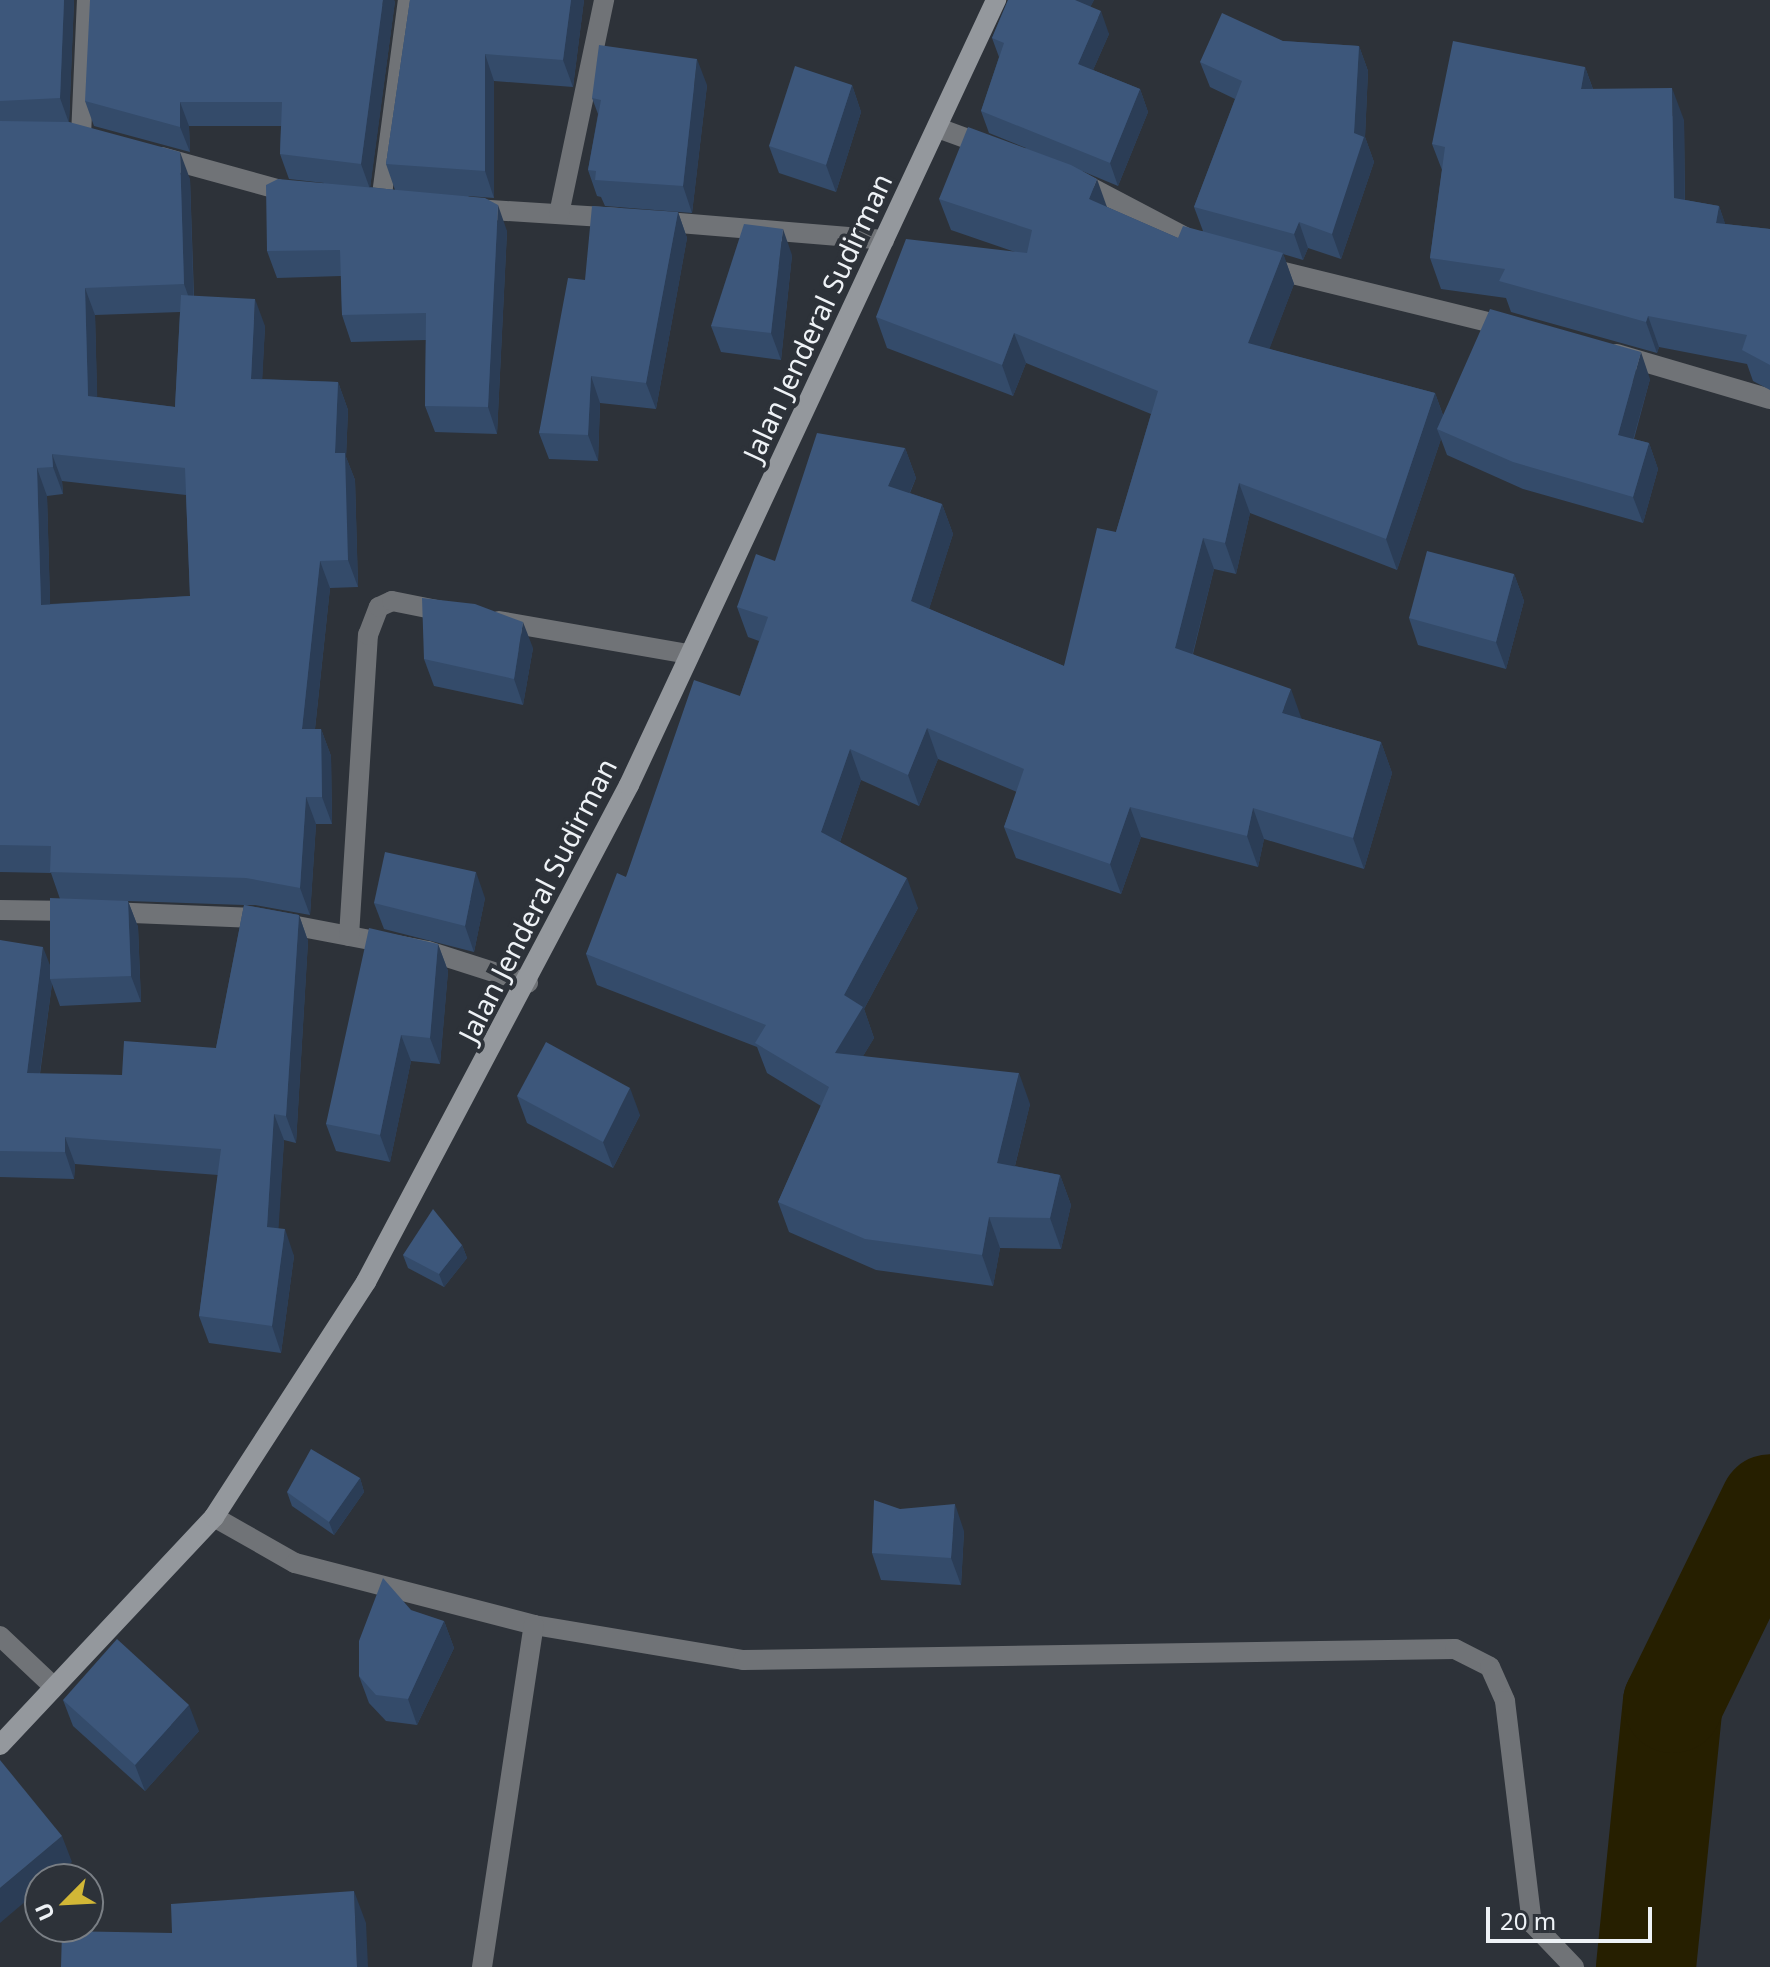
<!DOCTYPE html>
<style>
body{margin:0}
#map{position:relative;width:1770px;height:1967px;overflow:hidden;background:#2d3239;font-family:"Noto Sans",sans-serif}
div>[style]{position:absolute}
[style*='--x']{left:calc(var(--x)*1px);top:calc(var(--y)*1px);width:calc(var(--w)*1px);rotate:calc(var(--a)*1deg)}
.river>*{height:100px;margin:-50px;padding:0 50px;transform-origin:50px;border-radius:50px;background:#261f00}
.street>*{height:20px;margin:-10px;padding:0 10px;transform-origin:10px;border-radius:10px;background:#707377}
.secondary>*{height:20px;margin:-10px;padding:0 10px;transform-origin:10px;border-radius:10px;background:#94989d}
.wall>*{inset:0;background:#344b6a}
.shaded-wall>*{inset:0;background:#2b3d56}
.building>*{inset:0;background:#3d577b}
span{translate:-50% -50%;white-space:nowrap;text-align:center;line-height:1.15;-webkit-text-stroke:8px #2d3239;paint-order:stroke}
.street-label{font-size:28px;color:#eef2f6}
.north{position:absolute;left:24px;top:1863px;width:80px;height:80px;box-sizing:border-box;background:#2d3239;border:2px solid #7a7f85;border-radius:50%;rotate:246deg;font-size:22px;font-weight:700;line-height:32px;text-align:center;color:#eef2f6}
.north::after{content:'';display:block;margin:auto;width:28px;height:36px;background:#d2b736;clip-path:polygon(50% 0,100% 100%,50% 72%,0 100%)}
.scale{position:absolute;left:1486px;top:1907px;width:166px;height:36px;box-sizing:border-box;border:4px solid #eef2f6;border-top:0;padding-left:10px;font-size:24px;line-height:28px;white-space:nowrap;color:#eef2f6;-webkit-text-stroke:6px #2d3239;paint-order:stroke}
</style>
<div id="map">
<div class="river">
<div style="--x:1646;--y:1967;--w:265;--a:-84.2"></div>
<div style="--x:1673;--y:1703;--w:221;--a:-64"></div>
</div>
<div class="street">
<div style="--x:938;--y:128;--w:52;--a:20.2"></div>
<div style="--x:81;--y:136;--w:136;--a:-87.5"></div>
<div style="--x:161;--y:157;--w:136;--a:15.4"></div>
<div style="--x:1077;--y:180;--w:144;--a:27.8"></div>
<div style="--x:381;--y:202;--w:204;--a:-82.4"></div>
<div style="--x:475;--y:209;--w:144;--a:3.6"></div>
<div style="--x:559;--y:214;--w:219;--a:-78.1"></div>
<div style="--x:655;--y:221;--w:230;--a:4.7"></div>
<div style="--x:1264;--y:267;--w:252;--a:13.8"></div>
<div style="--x:1617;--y:354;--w:159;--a:16.4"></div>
<div style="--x:499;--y:621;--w:192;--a:9.9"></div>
<div style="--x:0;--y:910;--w:76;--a:0.8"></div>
<div style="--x:108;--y:912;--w:147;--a:2.3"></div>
<div style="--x:255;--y:918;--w:176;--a:10.8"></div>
<div style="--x:428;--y:951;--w:105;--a:17.7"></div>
<div style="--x:349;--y:936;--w:302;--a:-86.4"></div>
<div style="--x:368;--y:635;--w:30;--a:-69"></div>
<div style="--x:379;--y:607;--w:14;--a:-25"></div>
<div style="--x:392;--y:601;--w:56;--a:11.3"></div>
<div style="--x:214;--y:1517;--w:93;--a:29.6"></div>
<div style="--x:295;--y:1563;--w:247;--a:14.5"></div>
<div style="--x:534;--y:1625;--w:212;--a:9.5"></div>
<div style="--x:743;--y:1660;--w:712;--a:-0.89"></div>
<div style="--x:1455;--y:1649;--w:39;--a:27"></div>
<div style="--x:1490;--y:1667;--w:37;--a:66"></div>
<div style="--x:1505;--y:1701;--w:224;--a:83.1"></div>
<div style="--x:1532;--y:1923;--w:61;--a:46.3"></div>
<div style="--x:0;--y:1636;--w:74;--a:43.4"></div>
<div style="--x:482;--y:1967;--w:346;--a:-81.4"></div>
</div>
<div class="secondary">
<div style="--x:0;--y:1745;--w:313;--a:-46.8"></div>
<div style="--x:214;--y:1517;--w:280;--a:-57.1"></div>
<div style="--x:366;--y:1282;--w:562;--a:-62.11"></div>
<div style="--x:629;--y:785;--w:867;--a:-64.94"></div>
</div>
<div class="wall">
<div style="clip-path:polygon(evenodd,0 0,74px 0,69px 122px,190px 179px,194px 296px,265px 326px,262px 379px,338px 382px,348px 410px,346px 457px,355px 480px,358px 587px,330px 588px,315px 729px,321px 729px,331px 756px,332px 824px,316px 824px,310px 915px,255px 905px,245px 905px,299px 915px,308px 941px,296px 1143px,284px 1140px,278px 1228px,294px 1256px,281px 1353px,209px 1343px,199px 1316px,218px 1175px,75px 1164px,74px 1179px,0 1177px,0 940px,50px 965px,60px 899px,51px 873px,0 872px,0 0,180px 312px,175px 407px,97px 397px,95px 315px,180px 312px,0 0,62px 481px,186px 495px,190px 596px,50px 604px,47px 496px,63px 494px,62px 481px,0 0,128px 901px,244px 905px,216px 1048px,122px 1075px,40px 1074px,52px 984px,60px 1006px,141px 1002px,138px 927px,128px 901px)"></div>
<div style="clip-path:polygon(410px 0,584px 0,573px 87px,494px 81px,494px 198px,468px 196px,507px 231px,497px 434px,435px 432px,425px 406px,426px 340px,351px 342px,342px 315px,341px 276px,277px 278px,267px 251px,324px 183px,289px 179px,280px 154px,281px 126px,189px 126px,190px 152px,94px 126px,85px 101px,395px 1px,370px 187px,395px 190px,386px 164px)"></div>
<div style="clip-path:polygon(1008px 0,1094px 0,1090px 7px,1109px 34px,1093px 70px,1140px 89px,1148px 112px,1118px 186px,1082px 171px,1107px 207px,1178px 238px,1203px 231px,1194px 207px,1235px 99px,1210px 87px,1200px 62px,1283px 41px,1359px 46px,1368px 71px,1365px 137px,1374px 162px,1341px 259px,1308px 248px,1303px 260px,1283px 254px,1294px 284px,1269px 349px,1435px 393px,1443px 415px,1650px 379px,1634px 439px,1649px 443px,1658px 469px,1643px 523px,1523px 489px,1447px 455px,1441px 439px,1397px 570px,1250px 513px,1236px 574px,1214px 569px,1193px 654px,1302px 719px,1381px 742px,1392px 773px,1364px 869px,1264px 839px,1258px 867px,1141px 837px,1121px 894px,1016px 858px,1004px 827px,1017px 792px,938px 759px,919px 806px,861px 780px,840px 842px,918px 908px,864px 1009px,874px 1038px,863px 1056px,1030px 1104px,1015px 1166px,1060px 1175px,1071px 1205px,1061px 1249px,1000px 1248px,993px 1286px,876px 1270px,789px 1232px,778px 1202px,821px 1106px,767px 1073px,757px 1047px,597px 985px,586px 954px,626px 877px,740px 696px,759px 641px,748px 637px,737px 607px,775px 561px,905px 448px,916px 478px,910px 493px,942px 504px,953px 534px,929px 609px,1064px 666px,1116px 532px,1151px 414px,1026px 363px,1013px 396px,887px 348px,876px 317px,1015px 252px,951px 230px,939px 199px,1026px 148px,989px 133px,981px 111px,999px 57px,992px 38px)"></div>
<div style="clip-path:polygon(1585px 67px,1593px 89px,1684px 120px,1685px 200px,1719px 206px,1725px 224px,1770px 229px,1770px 390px,1753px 381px,1747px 364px,1659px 347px,1657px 353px,1511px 312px,1506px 298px,1441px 289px,1430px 258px,1442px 170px,1432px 144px)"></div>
<div style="clip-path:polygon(707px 85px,692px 213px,605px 206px,601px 197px,597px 196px,588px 170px,598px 114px,592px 98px)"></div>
<div style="clip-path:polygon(852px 85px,861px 112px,836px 192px,779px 173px,769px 146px)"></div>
<div style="clip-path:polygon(678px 212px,687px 238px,656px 409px,600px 403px,598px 461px,549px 459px,539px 433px,585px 280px)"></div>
<div style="clip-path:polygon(792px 255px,781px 360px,721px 352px,711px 326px)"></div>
<div style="clip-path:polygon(1514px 574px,1524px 601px,1506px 669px,1418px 645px,1409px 618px)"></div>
<div style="clip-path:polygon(533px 648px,523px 705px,434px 686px,424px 659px)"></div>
<div style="clip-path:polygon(485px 898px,474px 952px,384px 929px,374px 903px)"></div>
<div style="clip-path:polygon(438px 944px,448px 971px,440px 1064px,411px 1061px,390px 1162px,336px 1151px,326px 1124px)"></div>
<div style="clip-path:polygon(517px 1096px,640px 1115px,613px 1168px,527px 1123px)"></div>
<div style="clip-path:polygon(462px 1245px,467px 1258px,444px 1287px,408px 1268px,403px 1255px)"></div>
<div style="clip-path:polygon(360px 1478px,364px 1492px,334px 1535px,292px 1506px,287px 1492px)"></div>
<div style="clip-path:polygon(964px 1531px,961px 1585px,881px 1580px,872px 1553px)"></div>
<div style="clip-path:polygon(444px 1621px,454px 1648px,417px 1725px,386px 1721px,369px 1703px,359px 1676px)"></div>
<div style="clip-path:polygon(63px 1700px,199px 1731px,145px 1791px,73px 1726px)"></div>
</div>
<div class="shaded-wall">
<div style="clip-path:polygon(64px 0,74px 0,69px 123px,60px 98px)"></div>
<div style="clip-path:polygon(383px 0,394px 0,395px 1px,370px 189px,361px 164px)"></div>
<div style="clip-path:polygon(571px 0,584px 0,573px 87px,563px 60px)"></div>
<div style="clip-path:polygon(1075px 0,1094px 0,1083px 22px)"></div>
<div style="clip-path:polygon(1101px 11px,1109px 34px,1086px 86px,1078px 64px)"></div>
<div style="clip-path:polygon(1359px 46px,1368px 71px,1365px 137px,1374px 162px,1341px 259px,1332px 234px,1354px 133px)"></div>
<div style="clip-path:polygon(485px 54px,494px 81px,494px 198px,485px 171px)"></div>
<div style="clip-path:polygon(697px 59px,707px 85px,692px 213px,683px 186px)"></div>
<div style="clip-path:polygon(1585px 67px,1596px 98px,1581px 89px)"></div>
<div style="clip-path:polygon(852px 85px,861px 112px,836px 192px,826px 165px)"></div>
<div style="clip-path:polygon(1672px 88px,1684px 120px,1685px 229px,1674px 198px)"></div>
<div style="clip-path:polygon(1140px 89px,1148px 112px,1118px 186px,1110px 163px)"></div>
<div style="clip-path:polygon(180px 102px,189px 126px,190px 152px,180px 127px)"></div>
<div style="clip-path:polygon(180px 152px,190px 179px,194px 312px,184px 284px)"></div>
<div style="clip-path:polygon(1097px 179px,1108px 210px,1089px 199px)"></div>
<div style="clip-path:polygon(498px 205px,507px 231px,497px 434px,488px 407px)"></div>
<div style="clip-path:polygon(1719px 206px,1730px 238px,1716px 223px)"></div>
<div style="clip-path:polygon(678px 212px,687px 238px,656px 409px,646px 383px)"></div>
<div style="clip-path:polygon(1299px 222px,1308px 248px,1303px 260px,1294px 234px)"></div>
<div style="clip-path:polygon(783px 229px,792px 255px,781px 360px,771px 333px)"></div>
<div style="clip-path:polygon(1283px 253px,1294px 284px,1260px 374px,1248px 343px)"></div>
<div style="clip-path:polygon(85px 288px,95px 315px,98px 424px,88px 396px)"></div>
<div style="clip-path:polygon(255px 299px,265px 326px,261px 406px,251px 379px)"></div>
<div style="clip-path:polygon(1648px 316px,1659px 347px,1657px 353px,1646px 322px)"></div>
<div style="clip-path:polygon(1014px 333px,1026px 363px,1013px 396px,1002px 365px)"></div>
<div style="clip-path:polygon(1641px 352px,1650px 379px,1627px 461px,1618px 435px)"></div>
<div style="clip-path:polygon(591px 376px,600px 403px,598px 461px,588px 435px)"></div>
<div style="clip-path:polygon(338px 382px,348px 410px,346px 457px,355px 480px,358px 587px,348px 560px,335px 453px)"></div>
<div style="clip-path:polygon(1435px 393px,1446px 424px,1437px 429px,1441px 439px,1397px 570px,1386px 539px)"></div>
<div style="clip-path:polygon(1649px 443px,1658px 469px,1643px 523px,1633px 497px)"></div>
<div style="clip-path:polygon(905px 448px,916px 478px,899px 517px,888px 486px)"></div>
<div style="clip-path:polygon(52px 454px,62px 481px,63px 494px,53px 467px)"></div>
<div style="clip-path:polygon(37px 468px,47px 496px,51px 632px,41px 605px)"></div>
<div style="clip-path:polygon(1239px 483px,1250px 513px,1236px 574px,1225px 543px)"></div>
<div style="clip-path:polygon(942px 504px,953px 534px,922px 631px,911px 601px)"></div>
<div style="clip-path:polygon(1203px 538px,1214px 569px,1186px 679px,1175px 648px)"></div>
<div style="clip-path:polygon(320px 561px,330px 588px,312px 756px,302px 729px)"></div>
<div style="clip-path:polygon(1514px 574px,1524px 601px,1506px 669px,1496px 642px)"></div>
<div style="clip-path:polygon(523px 622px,533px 648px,523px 705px,514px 679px)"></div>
<div style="clip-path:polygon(1291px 689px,1302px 720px,1282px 713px)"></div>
<div style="clip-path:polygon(927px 728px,938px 759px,919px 806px,908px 775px)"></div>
<div style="clip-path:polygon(321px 729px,331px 756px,332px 824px,322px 797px)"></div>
<div style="clip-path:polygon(1381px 742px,1392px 773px,1364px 869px,1353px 838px)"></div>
<div style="clip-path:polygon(850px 749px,861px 780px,833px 862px,821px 832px)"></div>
<div style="clip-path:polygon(306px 797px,316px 824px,310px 915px,300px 888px)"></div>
<div style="clip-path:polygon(1130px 807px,1141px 837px,1121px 894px,1110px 864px)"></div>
<div style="clip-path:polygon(1253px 808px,1264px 839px,1258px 867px,1247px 836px)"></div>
<div style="clip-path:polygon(476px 872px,485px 898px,474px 952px,465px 926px)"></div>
<div style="clip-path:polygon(907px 878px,918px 908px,864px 1009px,874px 1038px,846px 1084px,835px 1053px,844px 995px)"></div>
<div style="clip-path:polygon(128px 901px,138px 927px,141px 1002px,131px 976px)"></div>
<div style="clip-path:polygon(299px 915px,308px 941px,296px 1143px,286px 1116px)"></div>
<div style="clip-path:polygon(438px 944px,448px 971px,440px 1064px,430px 1038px)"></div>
<div style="clip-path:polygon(43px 947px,53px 973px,50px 979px,52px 984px,36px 1100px,27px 1073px)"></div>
<div style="clip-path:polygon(401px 1035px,411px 1061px,390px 1162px,380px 1135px)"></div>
<div style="clip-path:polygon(1019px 1073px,1030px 1104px,1008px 1194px,997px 1163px)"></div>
<div style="clip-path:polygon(630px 1088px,640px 1115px,613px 1168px,603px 1142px)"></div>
<div style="clip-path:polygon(274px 1114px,284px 1140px,277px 1253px,267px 1227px)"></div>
<div style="clip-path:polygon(65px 1137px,75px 1164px,74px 1179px,65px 1152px)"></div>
<div style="clip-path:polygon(1060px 1175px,1071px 1205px,1061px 1249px,1050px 1218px)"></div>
<div style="clip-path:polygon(989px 1217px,1000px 1248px,993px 1286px,982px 1255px)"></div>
<div style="clip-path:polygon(285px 1229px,294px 1256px,281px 1353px,272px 1326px)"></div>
<div style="clip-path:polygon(462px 1245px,467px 1258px,444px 1287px,439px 1274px)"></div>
<div style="clip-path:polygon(360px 1478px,364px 1492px,334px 1535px,329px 1522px)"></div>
<div style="clip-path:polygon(955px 1504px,964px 1531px,961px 1585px,951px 1558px)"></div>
<div style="clip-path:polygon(444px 1621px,454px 1648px,417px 1725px,408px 1699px)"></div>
<div style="clip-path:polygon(189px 1705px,199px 1731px,145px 1791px,135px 1765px)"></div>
<div style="clip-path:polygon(62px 1836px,72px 1862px,52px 1879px,40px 1879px,40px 1889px,0 1923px,0 1888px)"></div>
<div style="clip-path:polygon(354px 1891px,366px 1923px,368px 1967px,357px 1967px)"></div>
</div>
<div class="building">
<div style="clip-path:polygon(0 0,64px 0,60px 98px,0 101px)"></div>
<div style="clip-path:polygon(90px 0,383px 0,361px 164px,280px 154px,282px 102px,180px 102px,180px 127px,85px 101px)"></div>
<div style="clip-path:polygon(410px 0,571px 0,563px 60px,485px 54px,485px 171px,386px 164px)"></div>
<div style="clip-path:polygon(1008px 0,1075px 0,1101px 11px,1078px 64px,1140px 89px,1110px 163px,981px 111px,1004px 43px,992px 38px)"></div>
<div style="clip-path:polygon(1222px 13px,1283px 41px,1359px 46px,1354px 133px,1364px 137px,1332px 234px,1299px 222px,1294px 234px,1194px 207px,1242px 81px,1200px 62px)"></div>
<div style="clip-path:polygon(1453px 41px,1585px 67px,1581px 89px,1672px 88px,1674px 198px,1719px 206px,1716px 223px,1770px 229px,1770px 365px,1742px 350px,1747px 335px,1648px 316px,1646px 322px,1499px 281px,1505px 269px,1430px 258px,1445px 147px,1432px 144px)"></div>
<div style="clip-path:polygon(599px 45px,697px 59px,683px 186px,595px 180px,596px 171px,588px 170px,601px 100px,592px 98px)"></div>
<div style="clip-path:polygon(795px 66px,852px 85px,826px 165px,769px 146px)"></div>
<div style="clip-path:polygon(evenodd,0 121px,69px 122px,180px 152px,184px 284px,85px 288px,88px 396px,175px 407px,181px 295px,255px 299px,251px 379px,338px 382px,335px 453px,345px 453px,348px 560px,320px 561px,302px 729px,321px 729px,322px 797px,306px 797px,300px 888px,246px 878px,50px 872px,51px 846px,0 845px,0 121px,52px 454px,185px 468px,190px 596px,41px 605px,37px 468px,53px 467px,52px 454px)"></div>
<div style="clip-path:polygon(968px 127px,1071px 165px,1097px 179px,1089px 199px,1178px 238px,1183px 226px,1283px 253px,1248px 343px,1435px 393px,1386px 539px,1239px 483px,1225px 543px,1203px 538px,1175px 648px,1291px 689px,1282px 713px,1381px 742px,1353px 838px,1253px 808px,1247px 836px,1130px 807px,1110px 864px,1004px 827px,1024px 769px,927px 728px,908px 775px,850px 749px,821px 832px,907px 878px,844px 995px,863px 1007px,835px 1053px,1019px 1073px,997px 1163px,1060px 1175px,1050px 1218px,989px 1217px,982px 1255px,865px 1239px,778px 1202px,829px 1087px,755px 1043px,766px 1025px,586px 954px,617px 873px,626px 877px,694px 680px,740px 696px,768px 617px,737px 607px,756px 554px,775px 561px,817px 433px,905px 448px,888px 486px,942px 504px,911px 601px,1064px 666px,1097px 528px,1116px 532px,1158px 391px,1014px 333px,1002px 365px,876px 317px,906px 239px,1027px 253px,1032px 230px,939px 199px)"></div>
<div style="clip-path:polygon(278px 179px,485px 198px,498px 205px,488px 407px,425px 406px,426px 313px,342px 315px,340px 250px,267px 251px,266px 185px)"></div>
<div style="clip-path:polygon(592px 206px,678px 212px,646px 383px,591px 376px,588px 435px,539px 433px,568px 278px,585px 280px)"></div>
<div style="clip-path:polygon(744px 224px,783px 229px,771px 333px,711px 326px)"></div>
<div style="clip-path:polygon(1490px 309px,1641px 352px,1618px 435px,1649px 443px,1633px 497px,1513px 462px,1437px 429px)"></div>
<div style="clip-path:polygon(1427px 551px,1514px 574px,1496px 642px,1409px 618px)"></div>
<div style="clip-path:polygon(422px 598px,475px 604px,523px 622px,514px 679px,424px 659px)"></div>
<div style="clip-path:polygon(385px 852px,476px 872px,465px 926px,374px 903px)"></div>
<div style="clip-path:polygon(50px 898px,128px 901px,131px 976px,50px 979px)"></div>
<div style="clip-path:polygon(244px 905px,299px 915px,286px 1116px,274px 1114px,267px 1227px,285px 1229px,272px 1326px,199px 1316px,221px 1149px,65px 1137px,65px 1152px,0 1151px,0 940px,43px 947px,27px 1073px,122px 1075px,124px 1041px,216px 1048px)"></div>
<div style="clip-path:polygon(369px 928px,438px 944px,430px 1038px,401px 1035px,380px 1135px,326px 1124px)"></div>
<div style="clip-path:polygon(546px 1042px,630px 1088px,603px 1142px,517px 1096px)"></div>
<div style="clip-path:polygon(433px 1209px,462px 1245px,439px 1274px,403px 1255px)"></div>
<div style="clip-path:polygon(311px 1449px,360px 1478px,329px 1522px,287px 1492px)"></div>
<div style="clip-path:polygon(874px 1500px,900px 1509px,955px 1504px,951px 1558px,872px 1553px)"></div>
<div style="clip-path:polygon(383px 1578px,411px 1610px,444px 1621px,408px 1699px,376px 1695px,359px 1676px,359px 1641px)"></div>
<div style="clip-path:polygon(117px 1639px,189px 1705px,135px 1765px,63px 1700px)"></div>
<div style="clip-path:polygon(0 1760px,62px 1836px,0 1888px)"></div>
<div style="clip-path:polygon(354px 1891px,357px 1967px,61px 1967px,62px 1931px,172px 1933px,171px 1904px)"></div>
</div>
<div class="street-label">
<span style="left:817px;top:317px;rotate:-65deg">Jalan Jenderal Sudirman</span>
<span style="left:537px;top:900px;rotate:-63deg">Jalan Jenderal Sudirman</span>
</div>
<div class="north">U</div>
<div class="scale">20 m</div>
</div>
